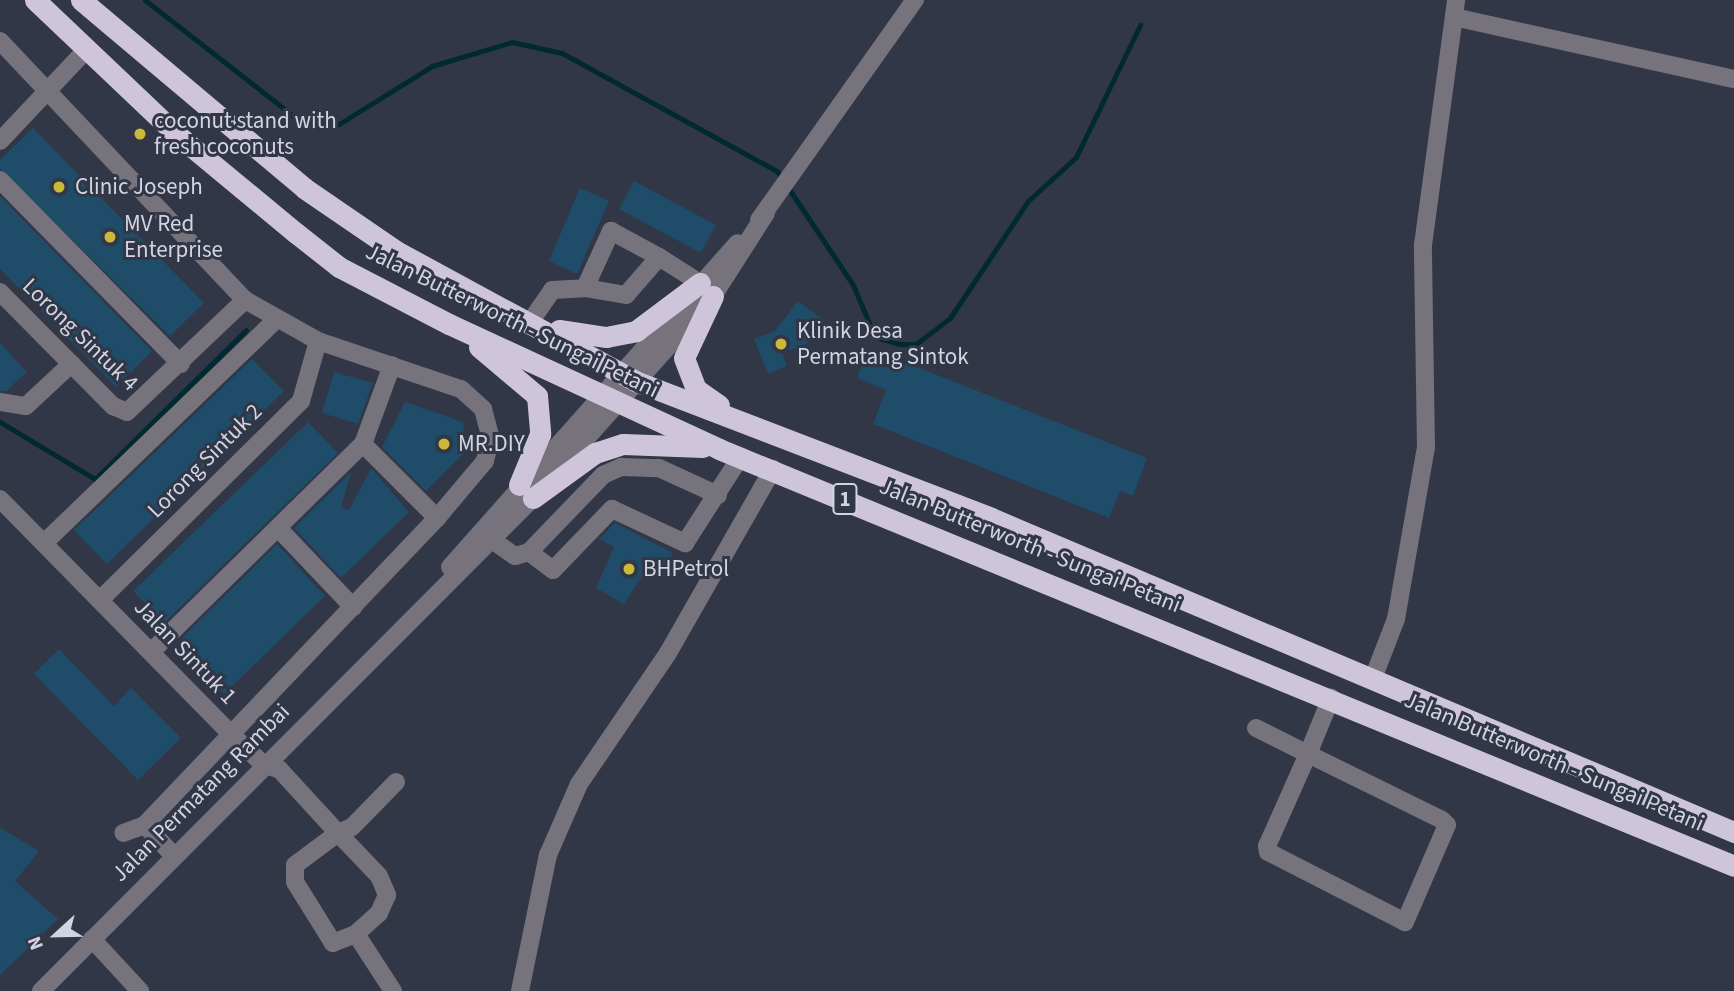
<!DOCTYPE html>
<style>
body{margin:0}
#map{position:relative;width:1734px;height:991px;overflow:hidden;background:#323748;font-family:"Source Sans 3",sans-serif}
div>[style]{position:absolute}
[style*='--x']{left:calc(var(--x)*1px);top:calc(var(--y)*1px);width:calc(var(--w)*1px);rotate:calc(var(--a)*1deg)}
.stream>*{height:5px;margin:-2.5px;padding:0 2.5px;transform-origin:2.5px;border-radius:2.5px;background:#002a2f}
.building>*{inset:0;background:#1e4c69}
.minor>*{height:18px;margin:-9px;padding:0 9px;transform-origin:9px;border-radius:9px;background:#77737c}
.highway>*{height:21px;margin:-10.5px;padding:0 10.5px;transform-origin:10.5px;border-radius:10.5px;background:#cfc5db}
.dots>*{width:19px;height:19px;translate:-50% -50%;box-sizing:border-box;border:4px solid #323748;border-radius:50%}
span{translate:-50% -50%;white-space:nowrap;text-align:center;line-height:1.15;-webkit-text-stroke:6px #323748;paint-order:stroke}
.shield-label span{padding:2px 5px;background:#323748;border:2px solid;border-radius:5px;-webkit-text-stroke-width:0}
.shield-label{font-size:21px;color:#d2d5e0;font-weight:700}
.poi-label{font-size:23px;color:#d2d5e0}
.left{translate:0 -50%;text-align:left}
.street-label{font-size:23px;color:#d2d5e0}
.north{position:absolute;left:21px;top:900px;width:70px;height:70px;-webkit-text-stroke:5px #323748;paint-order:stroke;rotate:248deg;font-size:19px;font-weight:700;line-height:28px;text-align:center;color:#d2d5e0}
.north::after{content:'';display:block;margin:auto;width:24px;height:32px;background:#d2d5e0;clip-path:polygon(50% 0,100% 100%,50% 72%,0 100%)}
</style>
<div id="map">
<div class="stream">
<div style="--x:145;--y:0;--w:187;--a:38"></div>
<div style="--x:292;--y:115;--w:31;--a:25"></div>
<div style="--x:320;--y:128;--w:19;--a:-12"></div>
<div style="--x:339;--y:124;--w:110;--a:-31.9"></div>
<div style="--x:432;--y:66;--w:84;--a:-16.7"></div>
<div style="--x:512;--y:42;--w:51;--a:12.4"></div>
<div style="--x:562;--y:53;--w:245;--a:28.8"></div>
<div style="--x:777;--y:171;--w:137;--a:56.3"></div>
<div style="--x:853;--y:285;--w:56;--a:67.1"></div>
<div style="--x:875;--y:337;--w:25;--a:16"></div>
<div style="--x:899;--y:344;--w:17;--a:0"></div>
<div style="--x:916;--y:344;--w:43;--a:-37.4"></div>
<div style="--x:950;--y:318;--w:141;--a:-56.3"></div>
<div style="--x:1028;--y:201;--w:65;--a:-42.5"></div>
<div style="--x:1076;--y:157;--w:147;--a:-64.1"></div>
<div style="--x:0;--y:422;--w:111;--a:31"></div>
<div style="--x:95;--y:479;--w:212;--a:-44.6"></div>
</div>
<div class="building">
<div style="clip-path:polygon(33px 128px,204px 303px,170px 336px,0 169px,0 160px)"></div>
<div style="clip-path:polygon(634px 181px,716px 225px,701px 253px,619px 209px)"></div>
<div style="clip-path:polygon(580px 188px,609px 201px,577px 274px,549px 261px)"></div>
<div style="clip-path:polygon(0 196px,152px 351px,116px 387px,0 269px)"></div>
<div style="clip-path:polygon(798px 301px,824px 320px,806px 344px,782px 353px,787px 366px,768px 374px,754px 339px,775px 331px)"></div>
<div style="clip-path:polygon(0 343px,27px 372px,6px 391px,0 391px)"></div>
<div style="clip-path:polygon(869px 348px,1147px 458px,1133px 496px,1120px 491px,1109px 518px,873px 424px,886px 390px,857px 378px)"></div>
<div style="clip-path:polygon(252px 359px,284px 391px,107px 564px,74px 530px)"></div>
<div style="clip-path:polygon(334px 372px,373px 383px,358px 424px,322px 413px)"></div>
<div style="clip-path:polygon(405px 402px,463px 422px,466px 451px,426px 491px,382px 447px)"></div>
<div style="clip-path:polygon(308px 422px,338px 453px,164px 623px,133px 591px)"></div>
<div style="clip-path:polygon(371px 468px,409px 512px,341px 578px,294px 528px,351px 472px,341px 507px,349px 510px)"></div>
<div style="clip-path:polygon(615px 523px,673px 553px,660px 574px,648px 567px,624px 604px,596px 588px,614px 547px,599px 539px)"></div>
<div style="clip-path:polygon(277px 544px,325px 596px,224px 694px,180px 640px)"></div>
<div style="clip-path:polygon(59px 649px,114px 706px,131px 688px,181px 738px,138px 780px,34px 674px)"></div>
<div style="clip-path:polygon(0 828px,39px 851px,15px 881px,58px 919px,0 975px)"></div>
</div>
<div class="minor">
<div style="--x:1454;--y:17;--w:287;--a:12.5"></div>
<div style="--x:0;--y:41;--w:357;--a:46.6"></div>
<div style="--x:245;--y:300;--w:84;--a:29.3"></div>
<div style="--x:318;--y:341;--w:151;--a:18.6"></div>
<div style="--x:461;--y:389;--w:30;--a:42"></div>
<div style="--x:483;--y:409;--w:30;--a:75"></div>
<div style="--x:491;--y:438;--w:24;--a:105"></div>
<div style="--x:485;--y:461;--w:75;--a:130.1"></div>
<div style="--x:437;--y:518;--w:424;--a:133.6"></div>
<div style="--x:145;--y:825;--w:23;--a:160"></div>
<div style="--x:0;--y:141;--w:125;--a:-46.6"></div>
<div style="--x:0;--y:180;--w:258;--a:45.5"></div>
<div style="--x:759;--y:220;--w:270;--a:-54.7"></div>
<div style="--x:659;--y:257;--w:49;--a:32.4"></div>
<div style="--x:0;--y:292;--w:161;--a:45.3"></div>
<div style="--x:113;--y:406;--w:15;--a:23"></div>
<div style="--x:127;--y:412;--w:163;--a:-43.5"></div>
<div style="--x:530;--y:322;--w:39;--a:-55"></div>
<div style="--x:552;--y:290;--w:33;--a:-3"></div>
<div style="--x:585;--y:288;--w:63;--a:-65.5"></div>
<div style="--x:611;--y:231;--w:55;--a:28.4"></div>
<div style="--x:659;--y:257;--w:50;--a:131"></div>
<div style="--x:626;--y:295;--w:42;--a:-170.3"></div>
<div style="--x:0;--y:402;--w:26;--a:9"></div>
<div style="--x:26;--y:406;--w:62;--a:-43"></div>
<div style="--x:363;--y:444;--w:105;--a:45"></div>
<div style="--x:0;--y:499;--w:330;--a:45.5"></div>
<div style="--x:231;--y:734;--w:44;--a:43.2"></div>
<div style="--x:263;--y:764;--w:18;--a:19"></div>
<div style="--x:280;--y:770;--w:86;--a:47.4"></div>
<div style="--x:338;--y:833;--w:59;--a:46.4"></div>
<div style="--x:379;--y:876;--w:21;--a:67"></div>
<div style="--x:387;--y:895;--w:20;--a:114"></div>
<div style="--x:379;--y:913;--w:31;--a:138"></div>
<div style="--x:356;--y:934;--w:25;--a:159"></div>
<div style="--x:333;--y:943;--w:72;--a:-121.9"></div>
<div style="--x:295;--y:882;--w:17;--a:-90"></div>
<div style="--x:295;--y:865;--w:54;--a:-36.7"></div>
<div style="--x:338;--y:833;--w:15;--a:-23"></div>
<div style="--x:352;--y:827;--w:63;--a:-45.6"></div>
<div style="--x:279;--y:529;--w:108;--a:46.5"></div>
<div style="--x:492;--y:540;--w:28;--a:35"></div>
<div style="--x:515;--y:556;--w:15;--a:-16"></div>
<div style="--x:529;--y:552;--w:107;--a:-46.1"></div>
<div style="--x:603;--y:475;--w:20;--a:-24"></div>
<div style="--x:621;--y:467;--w:38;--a:2"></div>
<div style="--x:659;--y:468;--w:65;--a:24.6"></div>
<div style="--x:44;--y:543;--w:319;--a:-43.9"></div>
<div style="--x:529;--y:552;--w:30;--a:37"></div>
<div style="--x:553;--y:570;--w:85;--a:-46"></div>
<div style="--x:612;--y:509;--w:81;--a:25"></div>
<div style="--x:685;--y:543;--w:103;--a:-57.2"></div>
<div style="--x:450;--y:567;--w:433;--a:-48.4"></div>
<div style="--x:100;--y:600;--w:283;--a:-44.7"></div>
<div style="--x:301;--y:401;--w:62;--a:-74.2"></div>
<div style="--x:151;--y:652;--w:297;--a:-44.5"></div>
<div style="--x:363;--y:444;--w:84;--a:-69.8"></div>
<div style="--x:1374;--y:676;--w:61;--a:-68.9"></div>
<div style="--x:1396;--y:619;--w:175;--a:-80.1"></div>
<div style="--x:1426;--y:447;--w:202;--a:-90.9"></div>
<div style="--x:1423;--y:245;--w:247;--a:-82.3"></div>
<div style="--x:1256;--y:728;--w:58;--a:26.6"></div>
<div style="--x:1308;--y:754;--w:149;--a:26.2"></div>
<div style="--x:1442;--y:820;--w:7;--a:45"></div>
<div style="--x:1447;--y:825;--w:106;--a:113.4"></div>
<div style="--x:1405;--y:922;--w:154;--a:-152.9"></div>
<div style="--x:1268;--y:852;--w:6;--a:-99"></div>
<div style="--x:1267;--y:846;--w:101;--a:-66"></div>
<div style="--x:1308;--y:754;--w:61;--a:-67.7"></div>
<div style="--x:145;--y:825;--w:40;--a:47"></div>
<div style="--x:356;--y:934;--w:68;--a:57"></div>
<div style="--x:92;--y:939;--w:71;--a:47.3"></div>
<div style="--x:41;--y:991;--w:697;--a:-45.06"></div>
<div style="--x:533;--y:498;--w:271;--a:-48.3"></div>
<div style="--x:713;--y:296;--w:98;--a:-57.4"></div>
<div style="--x:520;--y:991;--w:139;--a:-78.4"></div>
<div style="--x:548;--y:855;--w:77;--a:-66.4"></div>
<div style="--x:579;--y:784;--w:158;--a:-55.8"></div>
<div style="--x:668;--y:653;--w:212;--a:-60.3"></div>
</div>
<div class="highway">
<div style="--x:35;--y:0;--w:193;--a:43.5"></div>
<div style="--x:175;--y:133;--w:157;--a:39.6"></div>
<div style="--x:296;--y:233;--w:55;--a:38.3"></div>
<div style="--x:339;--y:267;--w:124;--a:27.4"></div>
<div style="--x:449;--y:324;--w:298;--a:24.8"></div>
<div style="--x:719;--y:449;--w:1097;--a:22.33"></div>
<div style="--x:81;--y:0;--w:292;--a:40.1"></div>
<div style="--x:304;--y:188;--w:112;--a:34.4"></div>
<div style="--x:396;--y:251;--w:272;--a:28.5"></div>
<div style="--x:635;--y:381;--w:381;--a:21"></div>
<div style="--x:991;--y:518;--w:807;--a:22.91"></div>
<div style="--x:713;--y:296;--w:68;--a:115.1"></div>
<div style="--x:684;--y:358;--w:33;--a:69"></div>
<div style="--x:696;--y:389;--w:28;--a:35"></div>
<div style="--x:559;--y:330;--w:48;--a:8.5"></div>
<div style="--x:606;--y:337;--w:31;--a:-11"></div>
<div style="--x:636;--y:331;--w:80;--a:-36.9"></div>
<div style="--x:479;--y:347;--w:76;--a:40.2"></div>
<div style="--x:537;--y:396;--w:38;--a:85"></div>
<div style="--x:540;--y:434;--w:55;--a:112.4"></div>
<div style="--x:533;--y:498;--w:77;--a:-36"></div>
<div style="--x:595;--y:453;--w:29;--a:-18"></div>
<div style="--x:623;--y:444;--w:80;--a:2.1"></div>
</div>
<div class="dots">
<div style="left:140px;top:134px;background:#c9ba3a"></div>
<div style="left:59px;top:187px;background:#c9ba3a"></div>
<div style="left:110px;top:237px;background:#c9ba3a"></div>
<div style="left:781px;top:344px;background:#c9ba3a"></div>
<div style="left:444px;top:444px;background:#c9ba3a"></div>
<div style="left:629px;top:569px;background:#c9ba3a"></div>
</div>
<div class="shield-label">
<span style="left:845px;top:499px">1</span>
</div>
<div class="poi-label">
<span class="left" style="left:154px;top:134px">coconut stand with<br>fresh coconuts</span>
<span class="left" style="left:75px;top:187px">Clinic Joseph</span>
<span class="left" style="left:124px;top:237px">MV Red<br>Enterprise</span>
<span class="left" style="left:797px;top:344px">Klinik Desa<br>Permatang Sintok</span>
<span class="left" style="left:458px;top:444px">MR.DIY</span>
<span class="left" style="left:643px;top:569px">BHPetrol</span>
</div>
<div class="street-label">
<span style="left:512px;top:321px;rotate:26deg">Jalan Butterworth - Sungai Petani</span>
<span style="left:80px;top:335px;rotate:44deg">Lorong Sintuk 4</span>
<span style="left:205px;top:461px;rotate:-45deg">Lorong Sintuk 2</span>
<span style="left:1030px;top:546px;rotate:22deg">Jalan Butterworth - Sungai Petani</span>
<span style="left:185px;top:652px;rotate:46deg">Jalan Sintuk 1</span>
<span style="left:1554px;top:762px;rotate:23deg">Jalan Butterworth - Sungai Petani</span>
<span style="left:201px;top:793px;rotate:-45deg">Jalan Permatang Rambai</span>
</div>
<div class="north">N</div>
</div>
